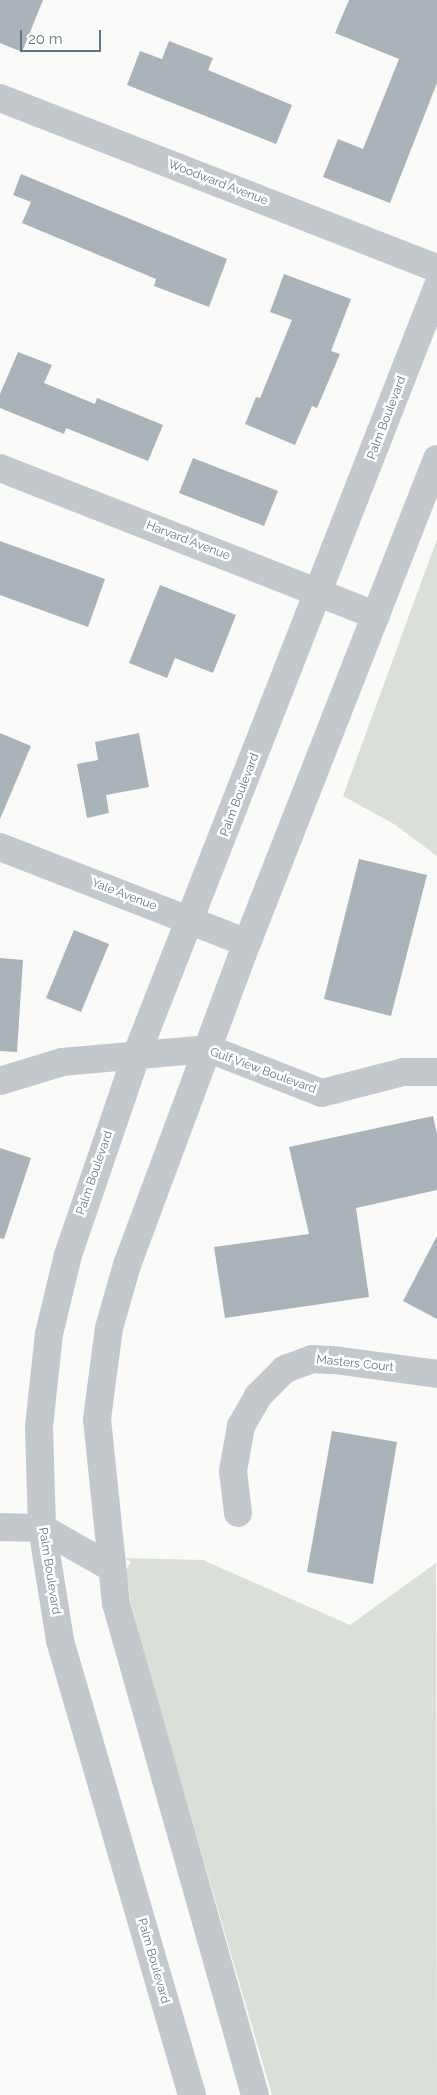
<!DOCTYPE html>
<style>
body{margin:0}
#map{position:relative;width:437px;height:2095px;overflow:hidden;background:#fafaf8;font-family:Raleway,sans-serif}
div>[style]{position:absolute}
[style*='--x']{left:calc(var(--x)*1px);top:calc(var(--y)*1px);width:calc(var(--w)*1px);rotate:calc(var(--a)*1deg)}
.green>*{inset:0;background:#dadfd7}
.building>*{inset:0;background:#aab3b9}
.minor>*{height:28px;margin:-14px;padding:0 14px;transform-origin:14px;border-radius:14px;background:#c3c8cc}
span{translate:-50% -50%;white-space:nowrap;text-align:center;line-height:1.15;-webkit-text-stroke:5px #fff;paint-order:stroke}
.street-label{font-size:12px;color:#657683}
.scale{position:absolute;left:20px;top:30px;width:81px;height:22px;box-sizing:border-box;border:2px solid #657683;border-top:0;padding-left:6px;font-size:15px;line-height:18px;white-space:nowrap;color:#657683;-webkit-text-stroke:4px #fff;paint-order:stroke}
</style>
<div id="map">
<div class="green">
<div style="clip-path:polygon(437px 539px,437px 856px,394px 824px,343px 796px)"></div>
<div style="clip-path:polygon(125px 1558px,203px 1560px,350px 1625px,436px 1563px,437px 2095px,272px 2095px,159px 1707px,131px 1602px,126px 1570px,131px 1562px)"></div>
</div>
<div class="building">
<div style="clip-path:polygon(0 0,43px 0,22px 52px,0 43px)"></div>
<div style="clip-path:polygon(349px 0,437px 0,437px 83px,390px 203px,323px 177px,338px 139px,363px 149px,399px 59px,335px 33px)"></div>
<div style="clip-path:polygon(169px 41px,213px 58px,208px 70px,292px 105px,276px 144px,127px 85px,140px 51px,162px 59px)"></div>
<div style="clip-path:polygon(21px 174px,227px 259px,209px 307px,154px 286px,156px 279px,22px 223px,31px 202px,13px 195px)"></div>
<div style="clip-path:polygon(284px 274px,351px 299px,331px 351px,340px 354px,317px 408px,312px 406px,295px 445px,245px 424px,256px 397px,260px 398px,292px 320px,270px 312px)"></div>
<div style="clip-path:polygon(18px 352px,52px 365px,44px 383px,95px 404px,97px 398px,163px 425px,148px 461px,66px 428px,64px 434px,0 408px,0 394px)"></div>
<div style="clip-path:polygon(193px 458px,278px 491px,264px 526px,179px 493px)"></div>
<div style="clip-path:polygon(0 541px,105px 579px,88px 627px,0 595px)"></div>
<div style="clip-path:polygon(160px 585px,236px 615px,213px 673px,175px 658px,167px 678px,129px 663px)"></div>
<div style="clip-path:polygon(0 733px,31px 746px,0 819px)"></div>
<div style="clip-path:polygon(139px 733px,149px 787px,106px 795px,109px 813px,87px 818px,77px 764px,98px 760px,95px 742px)"></div>
<div style="clip-path:polygon(359px 859px,427px 875px,391px 1016px,324px 999px)"></div>
<div style="clip-path:polygon(74px 930px,109px 944px,81px 1012px,46px 998px)"></div>
<div style="clip-path:polygon(0 958px,23px 960px,17px 1052px,0 1051px)"></div>
<div style="clip-path:polygon(433px 1116px,437px 1134px,437px 1190px,356px 1208px,369px 1297px,225px 1318px,214px 1247px,309px 1234px,289px 1147px)"></div>
<div style="clip-path:polygon(0 1148px,31px 1158px,4px 1239px,0 1238px)"></div>
<div style="clip-path:polygon(437px 1236px,437px 1319px,403px 1301px)"></div>
<div style="clip-path:polygon(332px 1431px,397px 1442px,373px 1584px,307px 1572px)"></div>
</div>
<div class="minor">
<div style="--x:0;--y:98;--w:469;--a:21.3"></div>
<div style="--x:0;--y:468;--w:404;--a:21.4"></div>
<div style="--x:0;--y:847;--w:265;--a:21.2"></div>
<div style="--x:0;--y:1081;--w:65;--a:-17"></div>
<div style="--x:62;--y:1062;--w:148;--a:-5.1"></div>
<div style="--x:209;--y:1049;--w:121;--a:21.3"></div>
<div style="--x:322;--y:1093;--w:84;--a:-14.5"></div>
<div style="--x:403;--y:1072;--w:34;--a:0"></div>
<div style="--x:238;--y:1513;--w:42;--a:-96.8"></div>
<div style="--x:233;--y:1471;--w:46;--a:-79.9"></div>
<div style="--x:241;--y:1426;--w:34;--a:-60"></div>
<div style="--x:258;--y:1396;--w:38;--a:-45"></div>
<div style="--x:285;--y:1369;--w:29;--a:-20"></div>
<div style="--x:312;--y:1359;--w:22;--a:3"></div>
<div style="--x:334;--y:1360;--w:104;--a:7.7"></div>
<div style="--x:0;--y:1527;--w:42;--a:1.4"></div>
<div style="--x:42;--y:1528;--w:78;--a:29.8"></div>
<div style="--x:192;--y:2095;--w:474;--a:-106.2"></div>
<div style="--x:60;--y:1640;--w:113;--a:-99.1"></div>
<div style="--x:42;--y:1528;--w:101;--a:-91.7"></div>
<div style="--x:39;--y:1427;--w:94;--a:-83.9"></div>
<div style="--x:49;--y:1334;--w:81;--a:-76.5"></div>
<div style="--x:68;--y:1255;--w:210;--a:-71.1"></div>
<div style="--x:136;--y:1056;--w:825;--a:-68.6"></div>
<div style="--x:255;--y:2095;--w:511;--a:-105.78"></div>
<div style="--x:116;--y:1603;--w:185;--a:-95.9"></div>
<div style="--x:97;--y:1419;--w:92;--a:-82.5"></div>
<div style="--x:109;--y:1328;--w:66;--a:-74.1"></div>
<div style="--x:127;--y:1265;--w:344;--a:-69.6"></div>
<div style="--x:247;--y:943;--w:520;--a:-68.57"></div>
</div>
<div class="street-label">
<span style="left:218px;top:183px;rotate:21deg">Woodward Avenue</span>
<span style="left:387px;top:418px;rotate:-69deg">Palm Boulevard</span>
<span style="left:188px;top:541px;rotate:21deg">Harvard Avenue</span>
<span style="left:240px;top:795px;rotate:-69deg">Palm Boulevard</span>
<span style="left:124px;top:895px;rotate:21deg">Yale Avenue</span>
<span style="left:263px;top:1071px;rotate:20deg">Gulf View Boulevard</span>
<span style="left:95px;top:1173px;rotate:-71deg">Palm Boulevard</span>
<span style="left:355px;top:1364px;rotate:6deg">Masters Court</span>
<span style="left:49px;top:1571px;rotate:81deg">Palm Boulevard</span>
<span style="left:153px;top:1961px;rotate:74deg">Palm Boulevard</span>
</div>
<div class="scale">20 m</div>
</div>
